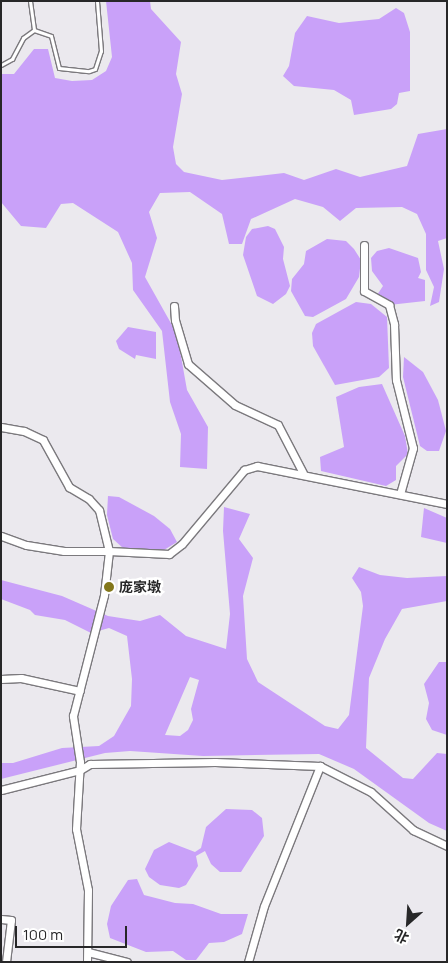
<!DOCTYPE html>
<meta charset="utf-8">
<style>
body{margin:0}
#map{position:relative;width:448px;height:963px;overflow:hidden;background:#ebe9ee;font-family:Manrope,"Noto Sans SC",sans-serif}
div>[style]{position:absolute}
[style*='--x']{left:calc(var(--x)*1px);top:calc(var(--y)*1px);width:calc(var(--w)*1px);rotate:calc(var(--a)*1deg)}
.water>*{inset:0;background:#c9a1f9}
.roads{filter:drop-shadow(1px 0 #7b797d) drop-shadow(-1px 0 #7b797d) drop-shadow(0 1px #7b797d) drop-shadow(0 -1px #7b797d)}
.service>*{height:3px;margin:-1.5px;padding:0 1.5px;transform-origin:1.5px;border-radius:1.5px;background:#fff}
.minor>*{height:7px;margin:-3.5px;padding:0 3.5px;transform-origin:3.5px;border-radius:3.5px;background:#fff}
.dots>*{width:14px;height:14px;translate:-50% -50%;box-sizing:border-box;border:2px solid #fff;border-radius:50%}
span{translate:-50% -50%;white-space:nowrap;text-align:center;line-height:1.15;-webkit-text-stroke:5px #fff;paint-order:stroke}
.poi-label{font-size:14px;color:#272728;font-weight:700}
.left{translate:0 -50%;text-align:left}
.frame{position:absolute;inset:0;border:2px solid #272728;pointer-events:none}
.north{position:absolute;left:383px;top:898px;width:50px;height:50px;-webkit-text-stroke:4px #fff;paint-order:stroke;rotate:206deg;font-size:14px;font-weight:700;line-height:20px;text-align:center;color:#272728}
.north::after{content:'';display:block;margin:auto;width:18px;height:22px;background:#272728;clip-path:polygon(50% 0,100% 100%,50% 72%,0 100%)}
.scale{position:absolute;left:15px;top:926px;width:112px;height:22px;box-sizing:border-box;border:2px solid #272728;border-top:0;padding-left:6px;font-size:15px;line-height:18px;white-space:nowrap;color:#272728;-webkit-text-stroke:4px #fff;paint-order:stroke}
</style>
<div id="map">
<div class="water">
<div style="clip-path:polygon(106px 1px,150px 1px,151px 9px,181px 42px,176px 74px,182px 94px,173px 147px,176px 164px,184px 172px,222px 180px,284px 173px,304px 180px,336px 169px,360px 177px,407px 166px,418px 134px,447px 129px,447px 238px,438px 241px,444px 269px,439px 302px,430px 306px,434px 287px,426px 270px,426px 234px,417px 214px,402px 207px,356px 208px,340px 221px,323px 207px,295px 199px,251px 219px,242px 244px,229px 244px,222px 214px,190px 192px,160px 193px,149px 212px,157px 238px,145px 277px,177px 334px,187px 390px,208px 427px,207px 469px,180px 467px,181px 434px,170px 402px,162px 331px,133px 290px,132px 263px,118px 232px,73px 203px,61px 204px,46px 228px,21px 226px,1px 202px,1px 74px,14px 74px,34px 49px,48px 49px,55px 78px,72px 81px,92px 80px,106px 71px,112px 57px)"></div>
<div style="clip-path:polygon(396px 8px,404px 13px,410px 32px,410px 91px,399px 93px,397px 104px,391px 109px,354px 115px,351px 100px,334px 90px,294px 86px,283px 76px,289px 66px,295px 33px,307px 16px,339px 23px,379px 19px)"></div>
<div style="clip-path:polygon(268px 226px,275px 229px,284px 247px,283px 259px,290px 286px,286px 294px,273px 304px,257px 296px,243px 255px,246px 237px,252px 229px)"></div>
<div style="clip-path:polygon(327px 239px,346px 241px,354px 249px,361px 260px,359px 277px,346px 299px,313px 317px,305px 316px,291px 291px,292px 279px,304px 264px,306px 251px)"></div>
<div style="clip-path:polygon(389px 248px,418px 258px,421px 272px,418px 278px,425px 280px,425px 301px,389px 305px,377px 295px,383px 286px,372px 271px,371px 258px,377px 251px)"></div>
<div style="clip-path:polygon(356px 302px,371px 304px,387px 317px,389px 368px,379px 377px,335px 385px,313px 346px,312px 333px,316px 324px)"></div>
<div style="clip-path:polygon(128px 327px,156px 332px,156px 359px,136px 355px,135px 359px,119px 349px,116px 341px)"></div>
<div style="clip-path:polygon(404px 357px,423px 372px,438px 400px,446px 431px,439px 451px,427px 451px,420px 446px,403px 377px)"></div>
<div style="clip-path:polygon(382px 384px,405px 436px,408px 454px,396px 466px,396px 480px,386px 486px,321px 471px,320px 457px,344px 447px,336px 397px,359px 387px)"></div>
<div style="clip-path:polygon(108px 496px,119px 497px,154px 516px,170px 529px,177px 542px,164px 550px,123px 548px,113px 539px,107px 515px)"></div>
<div style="clip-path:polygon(evenodd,224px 507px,250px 514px,239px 539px,253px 558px,243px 596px,247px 659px,258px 682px,325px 726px,338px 729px,349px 715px,363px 606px,361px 592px,352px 578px,359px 567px,380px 575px,407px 578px,447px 576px,447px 601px,402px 609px,385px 639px,369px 678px,366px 748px,403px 778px,413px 779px,437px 753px,447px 754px,447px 831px,429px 823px,354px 769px,319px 754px,203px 756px,130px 751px,105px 753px,1px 779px,1px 763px,13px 763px,62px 748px,99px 746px,114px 736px,131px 706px,132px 679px,127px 636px,109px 628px,91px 633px,65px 620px,35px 615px,30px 610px,1px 599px,1px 580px,62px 596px,108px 616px,140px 621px,160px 615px,186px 636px,226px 649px,230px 614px,223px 531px,224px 507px,190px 677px,199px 680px,191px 709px,193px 720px,188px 730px,180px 736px,165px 735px,190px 677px)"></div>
<div style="clip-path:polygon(424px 508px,447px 518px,447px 543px,421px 537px)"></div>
<div style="clip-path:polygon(439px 662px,447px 662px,447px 735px,432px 730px,426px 719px,429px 703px,424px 684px)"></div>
<div style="clip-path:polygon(226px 809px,252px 810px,262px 818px,264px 836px,241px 872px,220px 872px,211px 864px,205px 851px,196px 856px,198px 866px,186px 885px,179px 888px,160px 885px,149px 877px,145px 869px,154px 850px,169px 842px,195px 852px,201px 848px,206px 827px)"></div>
<div style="clip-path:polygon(137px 879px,144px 895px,175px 903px,193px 904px,221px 914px,248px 914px,242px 934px,224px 942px,209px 943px,196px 960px,186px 960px,173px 951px,146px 952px,110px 938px,107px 924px,111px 906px,128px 880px)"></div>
</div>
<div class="roads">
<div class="service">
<div style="--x:30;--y:1;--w:29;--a:82"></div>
<div style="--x:1;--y:65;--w:13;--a:-29"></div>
<div style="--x:12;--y:59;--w:24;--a:-62"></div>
<div style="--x:23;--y:38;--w:14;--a:-36"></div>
<div style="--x:34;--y:30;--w:18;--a:19"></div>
<div style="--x:51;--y:36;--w:33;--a:76"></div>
<div style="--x:59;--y:68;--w:30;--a:6"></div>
<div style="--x:89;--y:71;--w:6;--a:-18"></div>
<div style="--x:95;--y:69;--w:19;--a:-72"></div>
<div style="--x:101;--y:51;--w:50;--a:-94.6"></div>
</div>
<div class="minor">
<div style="--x:364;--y:245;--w:46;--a:90"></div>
<div style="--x:364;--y:291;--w:29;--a:29"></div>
<div style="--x:389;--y:305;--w:20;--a:75"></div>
<div style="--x:394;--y:324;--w:56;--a:88"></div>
<div style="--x:396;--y:380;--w:70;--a:76"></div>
<div style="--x:413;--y:448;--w:48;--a:105.8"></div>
<div style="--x:174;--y:306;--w:14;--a:86"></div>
<div style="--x:175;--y:320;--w:46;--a:73.5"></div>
<div style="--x:188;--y:364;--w:62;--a:41.1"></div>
<div style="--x:235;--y:405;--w:47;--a:24.9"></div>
<div style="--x:278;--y:425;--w:54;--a:62.5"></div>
<div style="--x:1;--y:427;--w:23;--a:10"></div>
<div style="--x:24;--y:431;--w:21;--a:25"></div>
<div style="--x:43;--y:440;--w:54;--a:61"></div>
<div style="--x:69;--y:487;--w:23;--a:31"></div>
<div style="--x:89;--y:499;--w:15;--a:48"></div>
<div style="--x:99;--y:510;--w:42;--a:76.3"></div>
<div style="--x:109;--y:551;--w:45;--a:180"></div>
<div style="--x:64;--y:551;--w:38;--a:-171"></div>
<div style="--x:26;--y:545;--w:27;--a:-160"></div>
<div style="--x:1;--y:679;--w:20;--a:-3"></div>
<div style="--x:21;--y:678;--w:60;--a:12.4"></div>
<div style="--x:1;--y:790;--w:81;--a:-14.2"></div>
<div style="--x:80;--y:770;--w:12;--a:-31"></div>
<div style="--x:90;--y:764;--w:125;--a:-0.9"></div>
<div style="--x:215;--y:762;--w:105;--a:2.2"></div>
<div style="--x:320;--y:766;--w:57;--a:27"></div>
<div style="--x:371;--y:792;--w:57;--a:42.1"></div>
<div style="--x:413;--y:830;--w:38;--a:25"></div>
<div style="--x:1;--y:919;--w:10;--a:6"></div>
<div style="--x:11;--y:920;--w:42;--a:96.8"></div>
<div style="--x:88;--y:952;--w:40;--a:14.4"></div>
<div style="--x:87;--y:962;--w:72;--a:-89.2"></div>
<div style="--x:88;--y:890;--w:62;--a:-101.1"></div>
<div style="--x:76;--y:829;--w:67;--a:-86.6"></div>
<div style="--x:80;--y:762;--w:47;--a:-98.7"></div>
<div style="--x:73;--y:716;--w:125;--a:-75.6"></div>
<div style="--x:104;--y:595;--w:44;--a:-83.5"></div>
<div style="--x:109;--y:551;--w:60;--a:2.9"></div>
<div style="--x:169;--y:554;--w:16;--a:-38"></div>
<div style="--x:182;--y:544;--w:97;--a:-50"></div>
<div style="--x:244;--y:470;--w:14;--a:-17"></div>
<div style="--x:257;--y:466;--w:194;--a:11.3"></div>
<div style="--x:248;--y:962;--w:58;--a:-74.1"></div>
<div style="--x:264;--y:906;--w:151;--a:-68.2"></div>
</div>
</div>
<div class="dots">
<div style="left:109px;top:587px;background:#83771b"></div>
</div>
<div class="poi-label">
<span class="left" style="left:119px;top:587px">庞家墩</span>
</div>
<div class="frame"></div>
<div class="north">北</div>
<div class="scale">100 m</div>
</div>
